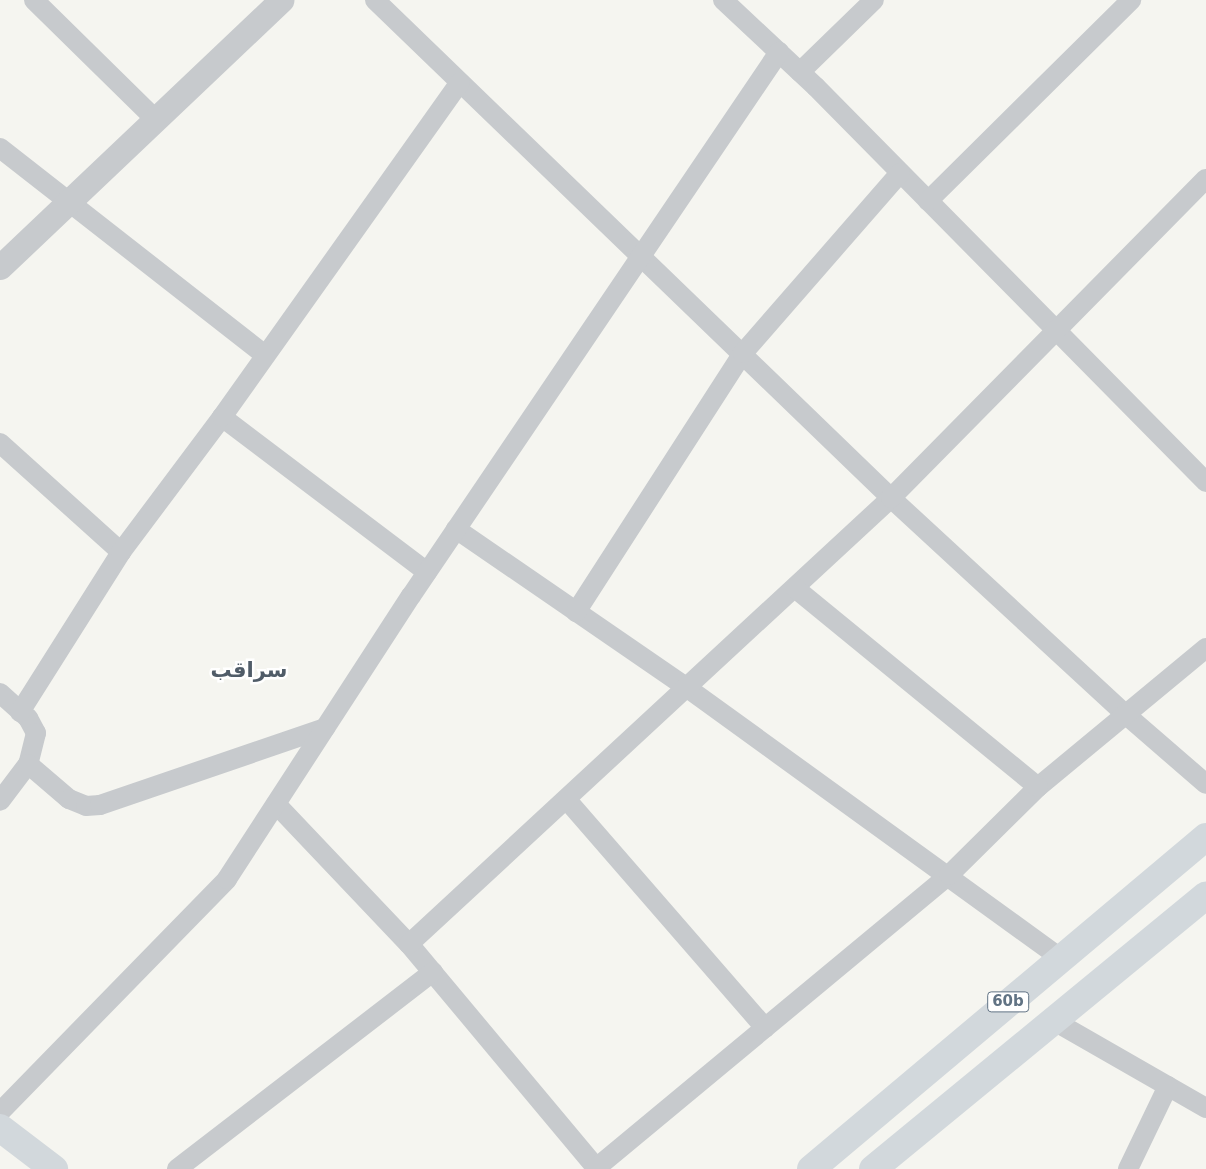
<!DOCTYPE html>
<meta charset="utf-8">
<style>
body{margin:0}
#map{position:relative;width:1206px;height:1169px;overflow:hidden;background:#f5f5f0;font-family:"DejaVu Sans","Noto Sans Arabic",sans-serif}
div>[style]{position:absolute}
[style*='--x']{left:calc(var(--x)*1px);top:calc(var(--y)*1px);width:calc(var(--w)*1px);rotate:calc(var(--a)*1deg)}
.minor>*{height:20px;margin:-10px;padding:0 10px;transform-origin:10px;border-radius:10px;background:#c7cacd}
.tertiary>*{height:25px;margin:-12.5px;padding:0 12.5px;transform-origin:12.5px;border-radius:12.5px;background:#c7cacd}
.secondary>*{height:28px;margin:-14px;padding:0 14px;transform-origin:14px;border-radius:14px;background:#d2d8dc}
.primary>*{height:28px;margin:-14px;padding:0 14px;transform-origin:14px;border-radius:14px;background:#d2d8dc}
span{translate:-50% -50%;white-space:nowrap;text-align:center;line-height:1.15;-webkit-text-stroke:5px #fff;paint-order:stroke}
.shield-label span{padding:1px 4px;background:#fff;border:1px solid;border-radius:4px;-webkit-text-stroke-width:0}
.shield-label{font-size:15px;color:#617384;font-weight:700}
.district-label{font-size:21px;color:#505c68;font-weight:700}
</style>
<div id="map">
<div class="minor">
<div style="--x:34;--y:0;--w:171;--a:44.5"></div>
<div style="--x:375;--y:0;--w:717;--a:43.98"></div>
<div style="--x:891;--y:498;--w:317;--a:42.7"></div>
<div style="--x:1124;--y:713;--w:108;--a:40.9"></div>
<div style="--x:723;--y:0;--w:127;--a:43.1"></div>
<div style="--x:816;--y:87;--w:555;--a:45.36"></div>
<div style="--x:800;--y:72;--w:103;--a:-44.2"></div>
<div style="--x:0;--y:148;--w:336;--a:38"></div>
<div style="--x:928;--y:201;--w:286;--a:-44.7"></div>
<div style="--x:222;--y:417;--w:257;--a:37.1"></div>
<div style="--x:0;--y:443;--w:163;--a:42"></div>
<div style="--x:456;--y:529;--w:279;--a:34.5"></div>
<div style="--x:686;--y:687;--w:463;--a:35.9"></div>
<div style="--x:576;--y:612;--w:308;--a:-57.2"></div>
<div style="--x:743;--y:353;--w:239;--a:-48.9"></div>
<div style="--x:0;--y:693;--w:38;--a:42"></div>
<div style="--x:28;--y:718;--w:17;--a:62"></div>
<div style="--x:36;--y:733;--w:32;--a:104"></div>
<div style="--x:28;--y:764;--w:46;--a:127.1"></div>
<div style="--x:20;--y:712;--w:189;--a:-57.7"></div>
<div style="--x:121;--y:552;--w:169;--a:-53.2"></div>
<div style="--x:222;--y:417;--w:410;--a:-54.6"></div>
<div style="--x:28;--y:764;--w:54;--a:40.5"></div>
<div style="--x:69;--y:799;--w:18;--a:22"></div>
<div style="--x:86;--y:806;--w:14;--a:-4"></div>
<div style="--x:100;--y:805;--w:238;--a:-18.9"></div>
<div style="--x:1038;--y:787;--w:218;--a:-39.6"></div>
<div style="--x:567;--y:800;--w:302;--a:49"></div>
<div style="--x:276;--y:804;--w:193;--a:46.5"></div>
<div style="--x:409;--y:944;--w:293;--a:50.1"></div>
<div style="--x:409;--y:944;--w:657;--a:-42.78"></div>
<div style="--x:891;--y:498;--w:448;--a:-45.4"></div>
<div style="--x:1056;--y:1022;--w:173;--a:29.8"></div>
<div style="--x:0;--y:1112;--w:325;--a:-45.7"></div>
<div style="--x:227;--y:879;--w:338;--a:-57"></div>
<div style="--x:411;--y:596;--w:657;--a:-55.92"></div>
<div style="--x:177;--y:1169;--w:323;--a:-37.6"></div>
<div style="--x:595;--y:1169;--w:460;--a:-39.7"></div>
<div style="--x:949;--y:875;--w:125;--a:-44.7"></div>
<div style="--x:1038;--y:787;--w:313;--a:-140.7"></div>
<div style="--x:1128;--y:1169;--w:92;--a:-64.3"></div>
</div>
<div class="tertiary">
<div style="--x:0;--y:267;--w:388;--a:-43.5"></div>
</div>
<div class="secondary">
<div style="--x:0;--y:1128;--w:68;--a:37.2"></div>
</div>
<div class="primary">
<div style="--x:811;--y:1169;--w:516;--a:-40.05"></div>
<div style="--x:873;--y:1169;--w:431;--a:-39.4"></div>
</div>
<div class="shield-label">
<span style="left:1008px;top:1002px">60b</span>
</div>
<div class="district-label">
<span style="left:249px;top:670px">سراقب</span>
</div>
</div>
